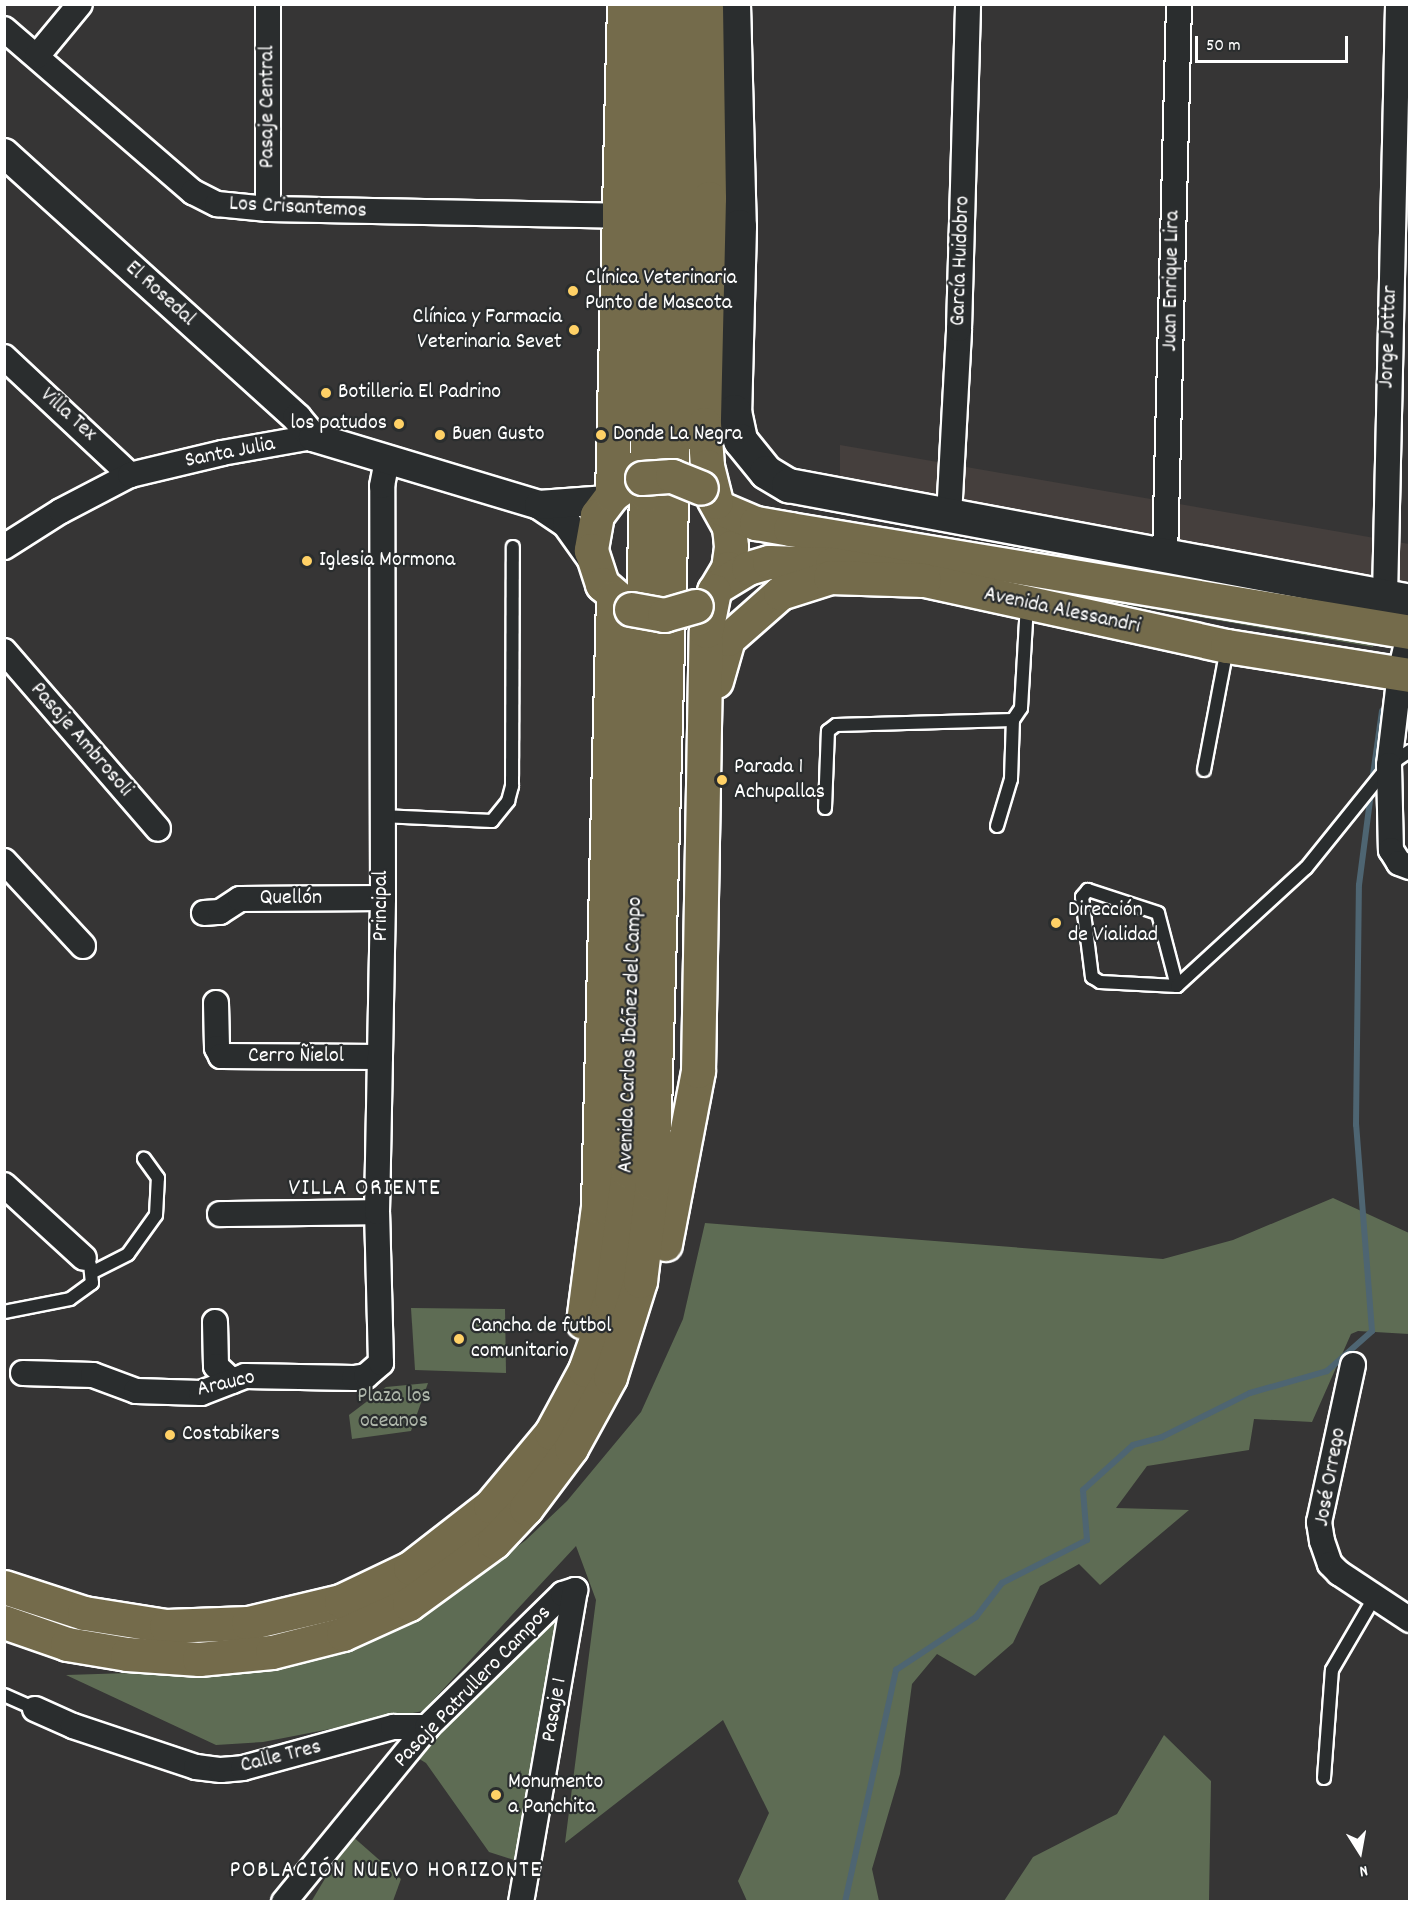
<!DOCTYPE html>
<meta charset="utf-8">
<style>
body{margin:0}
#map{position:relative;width:1414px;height:1906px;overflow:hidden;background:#363535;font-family:Dekko,sans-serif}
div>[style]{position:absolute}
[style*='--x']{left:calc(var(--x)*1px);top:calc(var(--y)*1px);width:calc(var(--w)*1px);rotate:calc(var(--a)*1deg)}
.built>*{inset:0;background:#453f3d}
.green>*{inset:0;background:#5e6c54}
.stream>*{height:6px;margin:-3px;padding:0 3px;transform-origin:3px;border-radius:3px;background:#4e6572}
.roads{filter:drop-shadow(2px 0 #fff) drop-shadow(-2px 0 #fff) drop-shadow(0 2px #fff) drop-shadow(0 -2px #fff)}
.service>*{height:12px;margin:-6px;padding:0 6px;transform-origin:6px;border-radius:6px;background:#2a2d2e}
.minor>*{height:24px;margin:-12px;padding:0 12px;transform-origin:12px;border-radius:12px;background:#2a2d2e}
.tertiary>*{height:28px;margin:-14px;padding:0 14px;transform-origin:14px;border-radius:14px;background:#2a2d2e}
.secondary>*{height:33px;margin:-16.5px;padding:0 16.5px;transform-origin:16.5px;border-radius:16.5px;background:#2a2d2e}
.primary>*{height:33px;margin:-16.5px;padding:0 16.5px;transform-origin:16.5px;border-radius:16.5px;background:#746b4b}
.trunk>*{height:33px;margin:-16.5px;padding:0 16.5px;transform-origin:16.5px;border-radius:16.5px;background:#746b4b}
.bridges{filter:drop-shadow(2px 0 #fff) drop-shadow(-2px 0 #fff) drop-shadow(0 2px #fff) drop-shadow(0 -2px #fff)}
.primary-bridge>*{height:33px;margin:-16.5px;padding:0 16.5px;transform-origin:16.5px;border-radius:16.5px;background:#746b4b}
.dots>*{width:16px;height:16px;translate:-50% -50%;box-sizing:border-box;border:3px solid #2a2d2e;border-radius:50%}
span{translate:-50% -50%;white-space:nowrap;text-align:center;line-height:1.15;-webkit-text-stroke:4.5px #2a2d2e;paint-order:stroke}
.street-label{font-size:22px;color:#fff}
.poi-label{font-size:22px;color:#fff}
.left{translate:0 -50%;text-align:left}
.right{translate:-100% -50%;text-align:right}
.park-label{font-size:22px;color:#aeb6aa}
.neighbourhood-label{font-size:24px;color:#fff;letter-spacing:1.5px}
.frame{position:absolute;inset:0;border:6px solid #fff;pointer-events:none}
.north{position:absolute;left:1330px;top:1822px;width:60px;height:60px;-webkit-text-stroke:4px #2a2d2e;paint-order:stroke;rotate:169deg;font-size:16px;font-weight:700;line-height:24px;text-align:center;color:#fff}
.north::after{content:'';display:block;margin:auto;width:21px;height:27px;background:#fff;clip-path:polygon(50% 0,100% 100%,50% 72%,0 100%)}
.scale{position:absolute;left:1195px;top:36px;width:153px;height:27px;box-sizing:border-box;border:3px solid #fff;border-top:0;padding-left:8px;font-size:18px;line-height:21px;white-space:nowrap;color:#fff;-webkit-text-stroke:4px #2a2d2e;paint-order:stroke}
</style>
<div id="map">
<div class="built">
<div style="clip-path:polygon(840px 445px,1409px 544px,1409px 591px,840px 478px)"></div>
</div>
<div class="green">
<div style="clip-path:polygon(784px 540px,1375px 638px,1373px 647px,784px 546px)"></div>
<div style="clip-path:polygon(1333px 1198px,1409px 1233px,1409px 1334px,1358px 1331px,1351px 1334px,1312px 1422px,1254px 1419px,1249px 1450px,1147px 1466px,1116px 1508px,1189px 1510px,1100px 1585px,1079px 1564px,1040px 1586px,1013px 1643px,975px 1676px,937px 1654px,912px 1684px,900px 1774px,872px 1869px,879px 1901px,747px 1901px,738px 1881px,769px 1813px,723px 1720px,565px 1843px,596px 1600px,576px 1546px,423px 1711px,263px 1742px,216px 1745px,66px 1675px,225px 1670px,345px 1648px,429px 1613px,526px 1540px,567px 1501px,641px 1412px,683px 1319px,705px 1223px,1163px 1259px,1233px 1240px)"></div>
<div style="clip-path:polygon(411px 1308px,505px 1309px,506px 1373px,415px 1370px)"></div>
<div style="clip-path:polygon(428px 1383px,411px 1431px,352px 1439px,349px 1415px,386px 1387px)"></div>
<div style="clip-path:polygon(570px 1595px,517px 1861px,489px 1852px,426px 1763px,416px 1757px,491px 1673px)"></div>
<div style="clip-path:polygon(1164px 1735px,1211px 1781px,1209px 1901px,1004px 1901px,1033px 1857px,1117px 1814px)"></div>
<div style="clip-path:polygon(351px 1835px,401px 1879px,393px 1901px,311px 1902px)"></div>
</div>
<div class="stream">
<div style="--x:1372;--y:782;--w:72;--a:-82"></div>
<div style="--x:845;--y:1902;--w:238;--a:-77.6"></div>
<div style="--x:896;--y:1670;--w:96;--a:-33.5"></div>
<div style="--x:976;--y:1617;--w:43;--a:-52.6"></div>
<div style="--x:1002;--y:1583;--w:95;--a:-26.8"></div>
<div style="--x:1087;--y:1540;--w:50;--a:-94.6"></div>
<div style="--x:1083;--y:1490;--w:67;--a:-42"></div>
<div style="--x:1133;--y:1445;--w:30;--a:-15"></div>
<div style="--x:1162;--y:1437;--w:98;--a:-26.6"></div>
<div style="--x:1250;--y:1393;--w:80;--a:-15.9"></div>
<div style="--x:1327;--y:1371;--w:60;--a:-41.6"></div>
<div style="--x:1372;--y:1331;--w:207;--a:-94.4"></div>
<div style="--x:1356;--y:1125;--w:240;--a:-89.3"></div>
<div style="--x:1359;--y:885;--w:94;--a:-82.6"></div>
</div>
<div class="roads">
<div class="service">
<div style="--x:1204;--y:770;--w:124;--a:-79.3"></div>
<div style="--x:825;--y:808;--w:77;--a:-87.8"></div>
<div style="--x:828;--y:731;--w:10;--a:-37"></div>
<div style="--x:836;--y:725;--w:177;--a:-1.6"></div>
<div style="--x:1013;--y:720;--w:14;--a:-56"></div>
<div style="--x:1021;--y:708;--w:103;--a:-86.7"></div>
<div style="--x:381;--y:816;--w:111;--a:2.6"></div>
<div style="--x:492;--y:821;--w:26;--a:-51"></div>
<div style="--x:508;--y:801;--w:16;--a:-75"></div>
<div style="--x:512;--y:786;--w:239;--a:-89.8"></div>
<div style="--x:997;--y:826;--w:49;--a:-73.4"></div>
<div style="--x:1011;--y:779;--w:59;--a:-88.1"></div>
<div style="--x:1177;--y:986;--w:75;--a:-104.6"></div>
<div style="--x:1158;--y:913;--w:74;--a:-161.8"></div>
<div style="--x:1088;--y:890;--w:9;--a:131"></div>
<div style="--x:1082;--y:897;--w:81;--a:82.9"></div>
<div style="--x:1092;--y:977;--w:9;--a:32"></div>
<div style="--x:1100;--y:982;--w:77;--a:3"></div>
<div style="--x:1177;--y:986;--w:175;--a:-42.5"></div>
<div style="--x:1306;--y:868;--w:132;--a:-51.1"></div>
<div style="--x:1389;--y:765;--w:25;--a:-34"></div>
<div style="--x:93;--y:1272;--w:39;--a:-27"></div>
<div style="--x:128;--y:1254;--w:48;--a:-54.3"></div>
<div style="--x:156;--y:1215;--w:37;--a:-87"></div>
<div style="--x:158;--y:1178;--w:24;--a:-126"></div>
<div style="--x:4;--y:1312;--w:67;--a:-11.1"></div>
<div style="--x:70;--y:1299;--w:27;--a:-36"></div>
<div style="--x:92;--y:1283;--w:18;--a:-96"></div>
<div style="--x:4;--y:1695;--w:34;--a:24"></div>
<div style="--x:1324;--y:1778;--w:108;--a:-85.8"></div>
<div style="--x:1332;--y:1670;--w:83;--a:-59.7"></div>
</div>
<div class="minor">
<div style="--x:268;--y:4;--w:205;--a:90"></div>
<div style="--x:4;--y:29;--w:250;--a:40.8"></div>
<div style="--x:193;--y:192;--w:27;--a:27"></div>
<div style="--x:217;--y:204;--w:51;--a:5.6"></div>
<div style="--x:268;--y:209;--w:352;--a:1.1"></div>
<div style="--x:37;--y:56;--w:67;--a:-50.4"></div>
<div style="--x:4;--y:357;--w:173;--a:43.1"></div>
<div style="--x:949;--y:516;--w:187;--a:-86.9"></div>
<div style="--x:959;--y:329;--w:325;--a:-88.4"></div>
<div style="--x:4;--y:547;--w:67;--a:-32.3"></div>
<div style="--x:61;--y:511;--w:78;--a:-27.6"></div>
<div style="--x:130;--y:475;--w:95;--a:-13.4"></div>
<div style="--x:222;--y:453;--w:92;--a:-10"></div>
<div style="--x:1165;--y:557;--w:553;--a:-88.55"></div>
<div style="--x:1385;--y:597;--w:593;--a:-88.74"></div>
<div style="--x:1410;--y:630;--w:44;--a:103.1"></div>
<div style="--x:1400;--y:673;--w:93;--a:96.8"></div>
<div style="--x:1389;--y:765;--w:85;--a:88.7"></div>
<div style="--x:1391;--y:850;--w:15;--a:58"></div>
<div style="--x:1399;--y:863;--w:12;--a:20"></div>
<div style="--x:4;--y:651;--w:235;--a:49.1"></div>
<div style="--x:4;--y:861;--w:116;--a:47.1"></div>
<div style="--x:204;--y:913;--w:16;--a:-4"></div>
<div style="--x:220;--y:912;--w:24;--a:-33"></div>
<div style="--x:240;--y:899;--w:143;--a:-0.4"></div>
<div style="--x:216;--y:1003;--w:45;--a:88.7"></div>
<div style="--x:217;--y:1048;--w:9;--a:63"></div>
<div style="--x:221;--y:1056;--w:159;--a:0.4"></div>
<div style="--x:4;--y:1185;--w:108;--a:42.4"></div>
<div style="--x:220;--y:1214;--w:157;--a:-0.7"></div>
<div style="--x:215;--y:1322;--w:44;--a:88.7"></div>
<div style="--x:216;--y:1366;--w:22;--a:43"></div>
<div style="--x:1353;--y:1365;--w:161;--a:102.2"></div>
<div style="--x:1319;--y:1522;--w:19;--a:81"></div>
<div style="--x:1322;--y:1541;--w:24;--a:71"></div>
<div style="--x:1330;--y:1564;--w:13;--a:45"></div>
<div style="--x:1339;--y:1573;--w:85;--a:33.5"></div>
<div style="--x:23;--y:1373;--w:70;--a:1.6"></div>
<div style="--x:93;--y:1375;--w:46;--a:20.4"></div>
<div style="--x:136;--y:1391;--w:65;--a:1.8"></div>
<div style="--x:201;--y:1393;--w:47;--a:-21.1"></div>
<div style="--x:245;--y:1376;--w:109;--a:1.1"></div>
<div style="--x:354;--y:1378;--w:12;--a:-9"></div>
<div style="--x:366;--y:1376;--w:20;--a:-41"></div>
<div style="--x:381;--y:1363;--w:151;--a:-91.5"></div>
<div style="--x:377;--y:1212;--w:314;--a:-88.9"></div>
<div style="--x:383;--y:898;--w:412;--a:-90.1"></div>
<div style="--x:382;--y:486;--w:26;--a:-79"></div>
<div style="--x:35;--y:1709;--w:42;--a:24.1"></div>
<div style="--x:73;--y:1726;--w:130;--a:18.4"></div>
<div style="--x:196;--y:1767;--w:25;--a:7"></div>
<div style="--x:221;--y:1770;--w:22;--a:-5"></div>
<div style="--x:243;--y:1768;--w:156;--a:-15.3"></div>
<div style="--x:393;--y:1727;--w:34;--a:0"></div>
<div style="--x:284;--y:1902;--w:226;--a:-50.7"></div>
<div style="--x:427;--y:1727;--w:190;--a:-44.4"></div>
<div style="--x:563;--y:1594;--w:13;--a:-18"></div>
<div style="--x:575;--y:1590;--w:317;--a:99.8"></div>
</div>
<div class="tertiary">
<div style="--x:4;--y:153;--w:395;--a:42.1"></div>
<div style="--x:297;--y:418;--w:25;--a:50"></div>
<div style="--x:313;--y:437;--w:236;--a:16.7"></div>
<div style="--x:539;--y:505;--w:34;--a:34"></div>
<div style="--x:567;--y:524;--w:43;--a:54.5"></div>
<div style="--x:539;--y:505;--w:68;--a:-4.2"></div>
</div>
<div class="secondary">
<div style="--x:733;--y:4;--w:222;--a:88.5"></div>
<div style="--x:739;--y:226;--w:185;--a:91.5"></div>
<div style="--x:734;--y:411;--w:30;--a:78"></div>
<div style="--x:740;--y:440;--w:41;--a:50.9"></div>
<div style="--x:766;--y:472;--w:26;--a:31"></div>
<div style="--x:788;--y:485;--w:633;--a:10.56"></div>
</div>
<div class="primary">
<div style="--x:629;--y:483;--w:21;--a:145"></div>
<div style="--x:612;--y:495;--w:25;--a:127"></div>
<div style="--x:597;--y:515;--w:36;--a:100"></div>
<div style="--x:591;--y:550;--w:36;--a:72"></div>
<div style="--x:602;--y:584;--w:38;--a:41"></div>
<div style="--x:612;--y:495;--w:491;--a:-88.6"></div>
<div style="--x:713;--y:498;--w:33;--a:61"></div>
<div style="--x:729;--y:527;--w:20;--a:84"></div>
<div style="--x:731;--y:547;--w:21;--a:98"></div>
<div style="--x:728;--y:568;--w:27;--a:121"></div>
<div style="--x:720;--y:508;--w:39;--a:23"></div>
<div style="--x:756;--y:523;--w:35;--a:10"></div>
<div style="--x:790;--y:529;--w:628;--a:9.43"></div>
<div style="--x:718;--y:586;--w:35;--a:-31"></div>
<div style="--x:748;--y:568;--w:22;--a:-16"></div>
<div style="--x:769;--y:562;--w:63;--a:1.8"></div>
<div style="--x:832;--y:564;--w:93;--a:9.9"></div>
<div style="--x:924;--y:580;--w:310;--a:12.3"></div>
<div style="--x:1227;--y:646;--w:185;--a:9"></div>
</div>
<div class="trunk">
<div style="--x:706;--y:7;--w:191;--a:89.1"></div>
<div style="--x:709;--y:198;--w:226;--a:91.3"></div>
<div style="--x:704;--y:424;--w:42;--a:85.9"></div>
<div style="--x:707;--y:466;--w:37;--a:76"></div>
<div style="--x:716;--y:681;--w:44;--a:-74.1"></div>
<div style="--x:728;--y:639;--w:69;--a:-41.5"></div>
<div style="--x:780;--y:593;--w:52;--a:-17.7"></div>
<div style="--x:830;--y:577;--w:94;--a:1.8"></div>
<div style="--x:665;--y:1244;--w:176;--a:-79.2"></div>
<div style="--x:698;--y:1071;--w:440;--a:-89"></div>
<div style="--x:706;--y:631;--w:41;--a:-78.7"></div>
<div style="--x:583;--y:1322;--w:117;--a:-82.6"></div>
<div style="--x:598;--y:1206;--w:609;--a:-88.59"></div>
<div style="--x:4;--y:1587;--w:84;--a:18"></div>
<div style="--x:84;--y:1613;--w:83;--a:9"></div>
<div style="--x:166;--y:1626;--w:82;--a:-2.1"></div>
<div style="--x:248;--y:1623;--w:96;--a:-13.3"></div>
<div style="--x:341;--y:1601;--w:76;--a:-25.6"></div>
<div style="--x:410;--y:1568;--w:101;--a:-37.8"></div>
<div style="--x:490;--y:1506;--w:95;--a:-50.1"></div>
<div style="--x:551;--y:1433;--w:72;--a:-61.6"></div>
<div style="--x:585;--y:1370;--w:77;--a:-70.4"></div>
<div style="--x:611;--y:1297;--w:127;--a:-82.3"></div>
<div style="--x:628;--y:1171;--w:677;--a:-88.48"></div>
<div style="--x:646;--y:494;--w:490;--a:-89.3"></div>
<div style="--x:4;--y:1622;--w:67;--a:19.2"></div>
<div style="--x:67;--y:1644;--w:61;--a:9.5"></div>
<div style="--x:127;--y:1654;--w:72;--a:4"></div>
<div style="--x:199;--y:1659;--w:73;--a:-5.5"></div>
<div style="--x:272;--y:1652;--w:73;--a:-14.2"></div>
<div style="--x:343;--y:1634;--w:72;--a:-24.4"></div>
<div style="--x:409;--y:1604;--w:105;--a:-36.1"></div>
<div style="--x:494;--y:1542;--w:47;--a:-46.7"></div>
<div style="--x:526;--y:1508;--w:75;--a:-53.1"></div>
<div style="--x:571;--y:1448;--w:81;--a:-61.2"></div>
<div style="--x:610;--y:1377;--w:101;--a:-72.6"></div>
<div style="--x:640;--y:1281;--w:99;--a:-83"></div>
<div style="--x:652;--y:1183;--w:1179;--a:-88.4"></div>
</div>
</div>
<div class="bridges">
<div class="primary-bridge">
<div style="--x:642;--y:478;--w:30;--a:-4"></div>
<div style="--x:672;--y:476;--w:31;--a:22"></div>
<div style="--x:631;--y:609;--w:34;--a:10"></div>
<div style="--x:664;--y:615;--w:33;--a:-16"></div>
</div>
</div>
<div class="dots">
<div style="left:573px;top:291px;background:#ffd166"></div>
<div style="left:574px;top:330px;background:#ffd166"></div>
<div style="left:326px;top:393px;background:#ffd166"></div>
<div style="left:399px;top:424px;background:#ffd166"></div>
<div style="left:440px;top:435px;background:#ffd166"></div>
<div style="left:601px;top:435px;background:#ffd166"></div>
<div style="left:307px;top:561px;background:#ffd166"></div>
<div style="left:722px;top:780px;background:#ffd166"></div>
<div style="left:1056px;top:923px;background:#ffd166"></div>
<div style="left:459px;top:1339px;background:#ffd166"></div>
<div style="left:170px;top:1435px;background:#ffd166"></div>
<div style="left:496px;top:1795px;background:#ffd166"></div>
</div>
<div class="street-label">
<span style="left:268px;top:107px;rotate:-90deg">Pasaje Central</span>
<span style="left:298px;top:208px;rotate:3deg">Los Crisantemos</span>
<span style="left:961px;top:261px;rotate:-88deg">García Huidobro</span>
<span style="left:1172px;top:281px;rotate:-89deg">Juan Enrique Lira</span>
<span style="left:160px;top:294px;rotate:42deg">El Rosedal</span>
<span style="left:1389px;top:337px;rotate:-88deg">Jorge Jottar</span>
<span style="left:68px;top:415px;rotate:42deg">Villa Tex</span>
<span style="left:230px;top:453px;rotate:-11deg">Santa Julia</span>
<span style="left:1062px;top:611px;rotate:12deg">Avenida Alessandri</span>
<span style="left:81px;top:740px;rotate:49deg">Pasaje Ambrosoli</span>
<span style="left:291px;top:899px">Quellón</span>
<span style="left:382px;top:906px;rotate:-90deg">Principal</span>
<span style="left:631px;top:1035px;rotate:-88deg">Avenida Carlos Ibáñez del Campo</span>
<span style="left:296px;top:1057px">Cerro Ñielol</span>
<span style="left:226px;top:1384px;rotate:-13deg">Arauco</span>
<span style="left:1331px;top:1477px;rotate:-80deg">José Orrego</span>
<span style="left:473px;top:1687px;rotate:-46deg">Pasaje Patrullero Campos</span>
<span style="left:555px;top:1710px;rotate:-80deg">Pasaje 1</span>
<span style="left:281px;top:1757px;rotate:-14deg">Calle Tres</span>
</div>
<div class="poi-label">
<span class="left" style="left:585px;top:291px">Clínica Veterinaria<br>Punto de Mascota</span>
<span class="right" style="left:562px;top:330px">Clínica y Farmacia<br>Veterinaria Sevet</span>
<span class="left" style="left:338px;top:393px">Botilleria El Padrino</span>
<span class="right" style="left:387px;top:424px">los patudos</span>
<span class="left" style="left:452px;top:435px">Buen Gusto</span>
<span class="left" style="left:613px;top:435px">Donde La Negra</span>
<span class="left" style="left:319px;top:561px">Iglesia Mormona</span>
<span class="left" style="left:734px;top:780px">Parada 1<br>Achupallas</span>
<span class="left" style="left:1068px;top:923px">Dirección<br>de Vialidad</span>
<span class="left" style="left:471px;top:1339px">Cancha de futbol<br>comunitario</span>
<span class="left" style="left:182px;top:1435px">Costabikers</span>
<span class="left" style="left:508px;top:1795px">Monumento<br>a Panchita</span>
</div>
<div class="park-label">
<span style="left:394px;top:1409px">Plaza los<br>oceanos</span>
</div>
<div class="neighbourhood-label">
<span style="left:365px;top:1190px">VILLA ORIENTE</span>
<span style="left:386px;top:1872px">POBLACIÓN NUEVO HORIZONTE</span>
</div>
<div class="frame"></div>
<div class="north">N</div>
<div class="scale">50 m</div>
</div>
